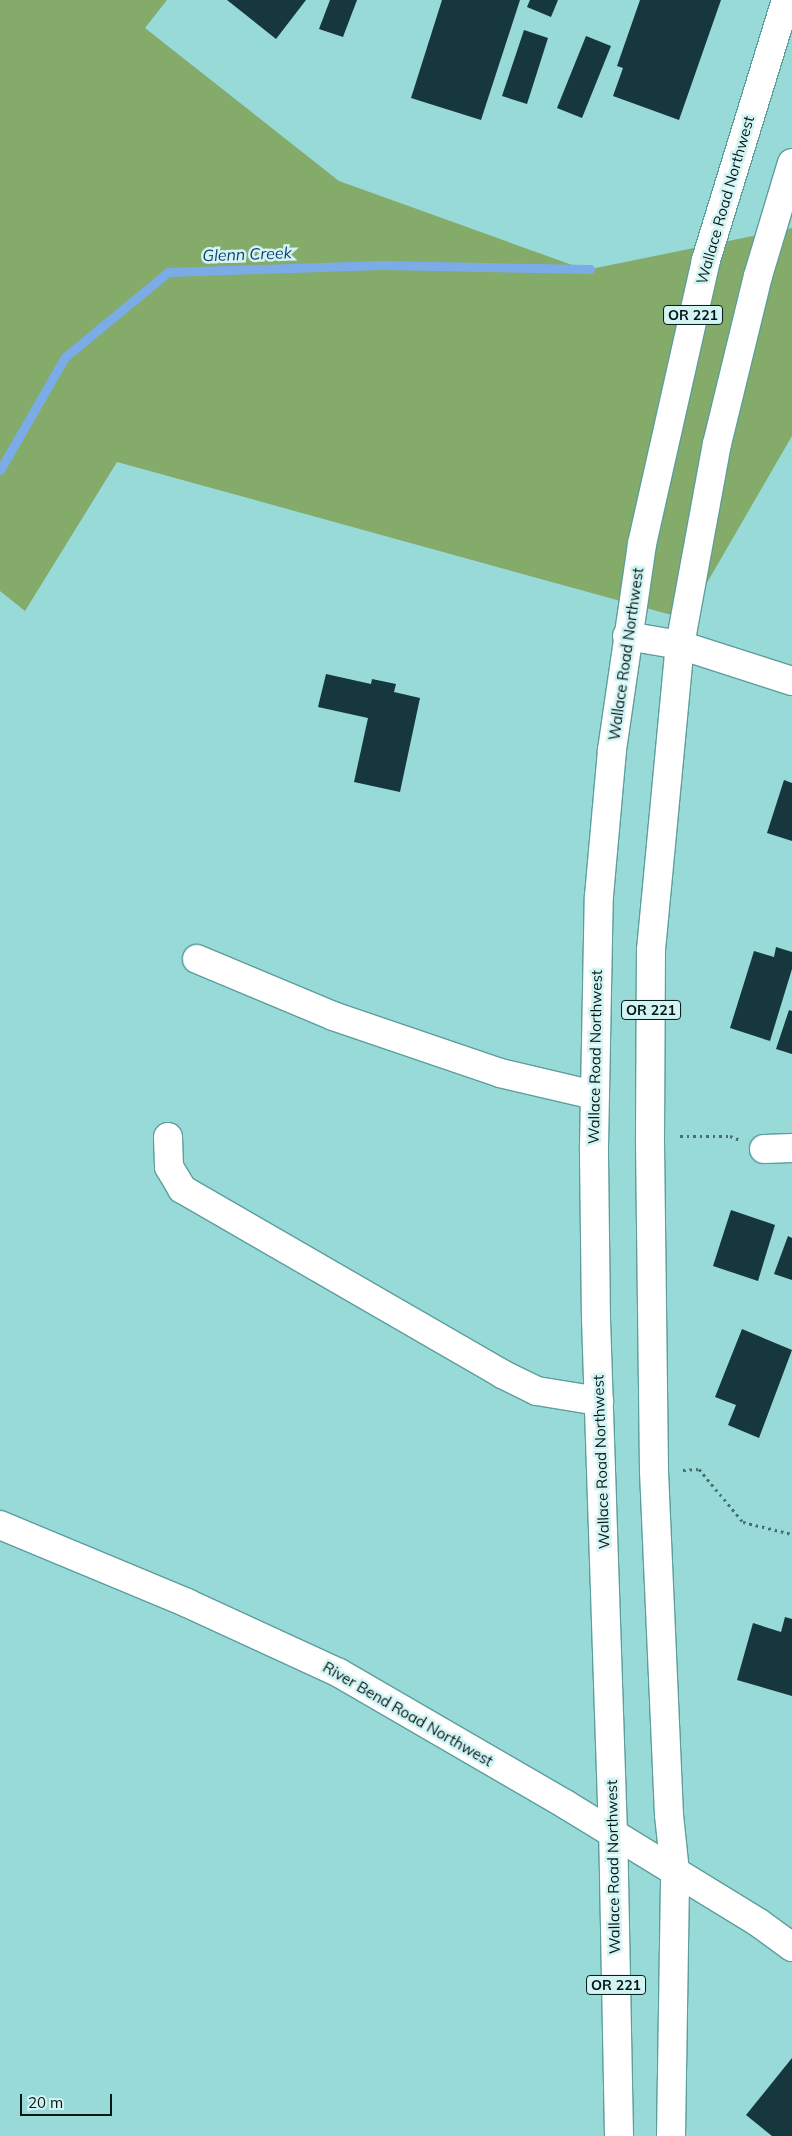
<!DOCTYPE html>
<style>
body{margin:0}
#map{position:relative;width:792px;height:2136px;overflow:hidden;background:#97dad8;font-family:Mulish,sans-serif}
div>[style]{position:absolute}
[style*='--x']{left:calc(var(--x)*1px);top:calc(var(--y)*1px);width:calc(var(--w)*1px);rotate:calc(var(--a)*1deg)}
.forest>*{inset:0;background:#84ab6a}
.stream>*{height:9px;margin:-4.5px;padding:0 4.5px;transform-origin:4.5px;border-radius:4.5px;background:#7bace7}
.building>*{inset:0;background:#16373e}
.path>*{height:3px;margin-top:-1.5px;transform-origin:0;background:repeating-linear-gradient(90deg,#45706f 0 2.5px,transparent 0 6.5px)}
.roads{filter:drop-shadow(1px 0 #5c9e9c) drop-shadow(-1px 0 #5c9e9c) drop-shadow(0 1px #5c9e9c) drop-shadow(0 -1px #5c9e9c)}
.minor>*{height:28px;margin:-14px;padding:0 14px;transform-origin:14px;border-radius:14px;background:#fff}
.major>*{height:28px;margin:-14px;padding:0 14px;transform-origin:14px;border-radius:14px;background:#fff}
span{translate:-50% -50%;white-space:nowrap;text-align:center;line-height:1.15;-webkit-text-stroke:5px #d4f4f3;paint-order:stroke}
.shield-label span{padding:1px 4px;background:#d4f4f3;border:1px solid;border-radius:4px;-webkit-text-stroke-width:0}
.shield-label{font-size:14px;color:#001717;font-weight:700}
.street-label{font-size:15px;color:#001717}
.water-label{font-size:16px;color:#0e4075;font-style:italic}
.scale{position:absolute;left:20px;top:2094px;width:92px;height:22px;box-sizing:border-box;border:2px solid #001717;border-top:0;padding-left:6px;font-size:15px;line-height:18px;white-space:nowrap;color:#001717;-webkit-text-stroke:4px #d4f4f3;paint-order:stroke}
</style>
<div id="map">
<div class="forest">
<div style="clip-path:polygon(0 0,167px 0,145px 28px,339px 181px,586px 270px,792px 228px,792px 436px,686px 619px,117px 462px,25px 611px,0 591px)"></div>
</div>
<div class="stream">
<div style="--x:0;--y:470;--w:130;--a:-60.1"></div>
<div style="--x:65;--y:357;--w:134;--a:-39.5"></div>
<div style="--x:168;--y:272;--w:214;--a:-1.9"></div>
<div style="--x:382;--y:265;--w:208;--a:1.1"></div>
</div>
<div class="building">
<div style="clip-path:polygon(227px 0,306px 0,276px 39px)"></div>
<div style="clip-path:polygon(330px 0,357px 0,343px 37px,319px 29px)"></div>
<div style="clip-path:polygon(442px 0,520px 0,481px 120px,411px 98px)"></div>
<div style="clip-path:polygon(530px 0,558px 0,551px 17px,527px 7px)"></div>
<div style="clip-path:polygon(640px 0,721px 0,679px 120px,613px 96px,623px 68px,617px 66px)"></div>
<div style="clip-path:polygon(524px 30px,548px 38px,527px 104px,502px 96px)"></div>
<div style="clip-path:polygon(586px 36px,611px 46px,582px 118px,557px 108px)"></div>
<div style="clip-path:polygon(326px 674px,371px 684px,372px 679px,396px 684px,394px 692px,420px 698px,400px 792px,354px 782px,368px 718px,318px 707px)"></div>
<div style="clip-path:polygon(784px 780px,792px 783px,792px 841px,767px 833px)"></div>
<div style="clip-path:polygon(776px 947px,792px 952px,792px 969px,770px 1041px,730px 1028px,754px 951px,774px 957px)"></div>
<div style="clip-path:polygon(789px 1010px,792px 1011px,792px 1054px,776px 1049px)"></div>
<div style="clip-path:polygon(731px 1210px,775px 1225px,758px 1281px,713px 1266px)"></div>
<div style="clip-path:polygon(788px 1236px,792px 1238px,792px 1280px,774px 1274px)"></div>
<div style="clip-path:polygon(742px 1329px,792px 1350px,759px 1438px,728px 1425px,736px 1405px,715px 1397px)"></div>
<div style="clip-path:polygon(785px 1617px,792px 1619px,792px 1696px,737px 1680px,753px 1623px,781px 1632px)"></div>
<div style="clip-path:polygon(792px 2058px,792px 2136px,772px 2136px,746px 2115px)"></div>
</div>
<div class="path">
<div style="--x:680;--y:1136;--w:50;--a:0"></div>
<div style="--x:730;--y:1136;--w:9;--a:21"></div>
<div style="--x:683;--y:1470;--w:16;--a:-4"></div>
<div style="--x:699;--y:1469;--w:69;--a:50.3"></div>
<div style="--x:743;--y:1522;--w:50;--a:13.8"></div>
</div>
<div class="roads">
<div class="minor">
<div style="--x:627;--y:636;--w:54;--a:9.6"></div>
<div style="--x:680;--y:645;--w:118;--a:17.8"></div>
<div style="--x:197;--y:959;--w:147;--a:22.7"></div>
<div style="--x:333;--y:1016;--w:176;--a:18.8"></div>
<div style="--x:500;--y:1073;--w:97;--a:13.2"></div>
<div style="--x:168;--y:1137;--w:30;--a:88"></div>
<div style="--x:169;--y:1167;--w:26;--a:59"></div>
<div style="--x:182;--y:1189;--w:370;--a:30"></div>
<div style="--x:502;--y:1374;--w:39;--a:26"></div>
<div style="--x:537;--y:1391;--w:63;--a:9.2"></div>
<div style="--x:764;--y:1149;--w:28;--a:-2"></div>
<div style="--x:0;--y:1525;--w:203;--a:22.6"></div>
<div style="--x:187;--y:1603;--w:167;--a:24.7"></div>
<div style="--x:339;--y:1673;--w:261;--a:30.1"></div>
<div style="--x:565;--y:1804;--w:228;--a:31.5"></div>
<div style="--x:759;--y:1923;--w:41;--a:36"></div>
</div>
<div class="major">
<div style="--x:619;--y:2136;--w:302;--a:-91.1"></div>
<div style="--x:613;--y:1834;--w:515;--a:-91.89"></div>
<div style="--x:596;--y:1319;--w:173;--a:-90.7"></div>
<div style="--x:594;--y:1146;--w:250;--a:-88.9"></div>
<div style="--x:599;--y:896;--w:147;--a:-84.9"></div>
<div style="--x:612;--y:750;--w:208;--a:-81.7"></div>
<div style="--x:642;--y:544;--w:291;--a:-77.3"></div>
<div style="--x:706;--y:260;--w:272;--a:-72.9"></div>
<div style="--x:671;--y:2136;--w:264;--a:-89.1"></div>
<div style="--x:675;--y:1872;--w:57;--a:-96"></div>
<div style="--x:669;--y:1815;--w:345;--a:-92.5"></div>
<div style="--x:654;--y:1470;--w:333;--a:-90.7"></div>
<div style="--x:650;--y:1137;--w:187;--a:-89.7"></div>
<div style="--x:651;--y:950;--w:306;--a:-84.6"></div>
<div style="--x:680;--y:645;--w:204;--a:-79.6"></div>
<div style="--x:717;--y:444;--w:173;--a:-76.3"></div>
<div style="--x:758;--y:276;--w:118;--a:-73.3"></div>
</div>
</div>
<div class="shield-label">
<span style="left:693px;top:315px">OR 221</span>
<span style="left:651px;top:1010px">OR 221</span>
<span style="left:616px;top:1985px">OR 221</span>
</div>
<div class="street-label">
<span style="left:725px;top:200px;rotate:-74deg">Wallace Road Northwest</span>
<span style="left:626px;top:654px;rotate:-82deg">Wallace Road Northwest</span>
<span style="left:595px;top:1057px;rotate:-89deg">Wallace Road Northwest</span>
<span style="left:601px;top:1462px;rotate:-92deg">Wallace Road Northwest</span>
<span style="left:408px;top:1714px;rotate:30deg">River Bend Road Northwest</span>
<span style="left:613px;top:1867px;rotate:-91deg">Wallace Road Northwest</span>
</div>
<div class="water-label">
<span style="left:247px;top:254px;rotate:-2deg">Glenn Creek</span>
</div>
<div class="scale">20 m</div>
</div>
